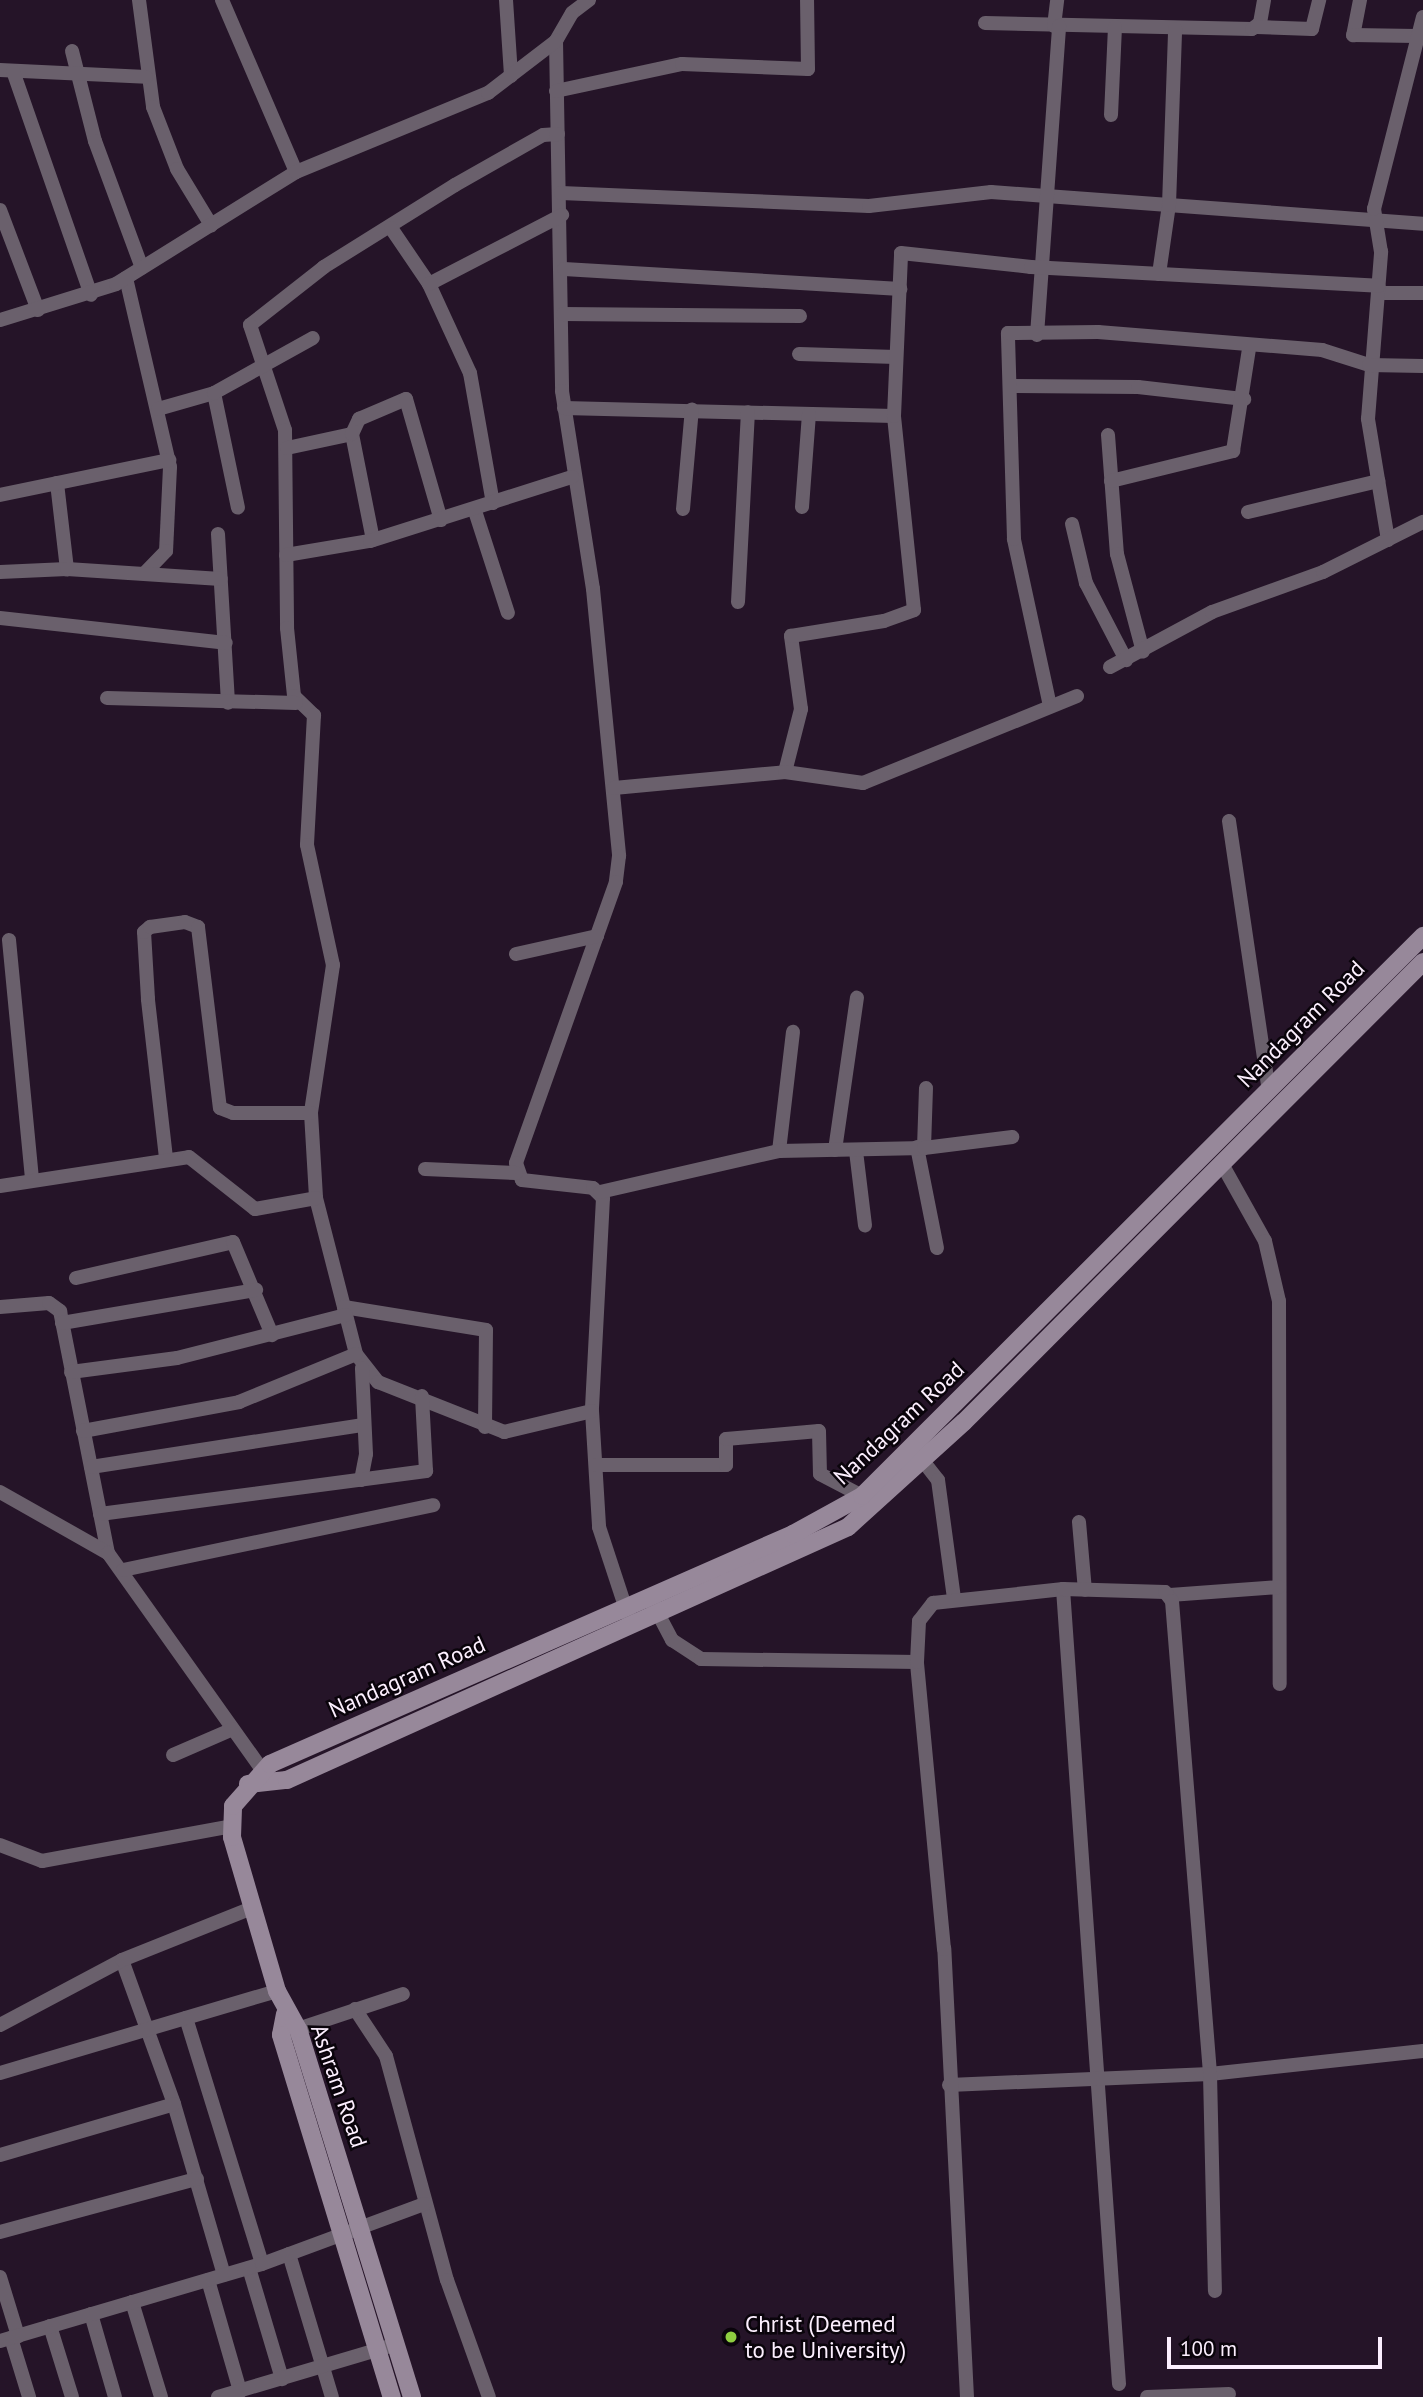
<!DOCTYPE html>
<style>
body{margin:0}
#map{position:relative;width:1423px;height:2397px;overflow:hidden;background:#251428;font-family:"PT Sans",sans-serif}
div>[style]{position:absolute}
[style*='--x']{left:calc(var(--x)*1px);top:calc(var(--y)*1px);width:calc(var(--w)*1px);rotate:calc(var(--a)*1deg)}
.street>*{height:14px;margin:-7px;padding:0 7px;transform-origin:7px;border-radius:7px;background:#6a606c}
.secondary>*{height:18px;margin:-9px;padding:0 9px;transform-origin:9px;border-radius:9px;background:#97889a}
.dots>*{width:19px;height:19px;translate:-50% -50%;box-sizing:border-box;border:4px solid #0a040b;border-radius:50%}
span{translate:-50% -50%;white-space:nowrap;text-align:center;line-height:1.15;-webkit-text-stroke:5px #0a040b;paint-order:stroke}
.street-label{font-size:23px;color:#fceffe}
.poi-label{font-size:23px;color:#fceffe}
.left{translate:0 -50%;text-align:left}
.scale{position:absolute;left:1167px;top:2337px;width:215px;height:32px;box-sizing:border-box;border:4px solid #fceffe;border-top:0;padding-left:9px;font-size:21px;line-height:24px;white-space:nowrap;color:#fceffe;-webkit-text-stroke:5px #0a040b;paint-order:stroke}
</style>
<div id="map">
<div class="street">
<div style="--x:139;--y:0;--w:108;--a:82.5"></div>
<div style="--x:153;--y:107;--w:66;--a:68.8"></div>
<div style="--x:177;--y:169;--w:66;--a:58.7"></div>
<div style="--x:222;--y:0;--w:187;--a:66.7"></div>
<div style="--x:506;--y:0;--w:76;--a:86.2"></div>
<div style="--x:589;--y:0;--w:21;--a:143"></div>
<div style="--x:572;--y:13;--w:32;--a:120"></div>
<div style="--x:556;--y:41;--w:350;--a:89"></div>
<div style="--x:562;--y:391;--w:200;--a:81.1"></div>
<div style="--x:593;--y:589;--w:268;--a:84.4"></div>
<div style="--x:619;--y:856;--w:26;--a:97"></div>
<div style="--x:616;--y:882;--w:298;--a:109.6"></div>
<div style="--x:516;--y:1163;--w:18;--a:71"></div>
<div style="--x:522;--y:1180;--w:71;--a:6.4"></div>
<div style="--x:593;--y:1188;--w:14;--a:45"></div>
<div style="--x:603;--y:1198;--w:213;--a:93"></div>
<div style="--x:592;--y:1411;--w:116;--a:86.5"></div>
<div style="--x:599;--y:1527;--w:96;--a:71.8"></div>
<div style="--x:1360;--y:0;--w:36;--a:101"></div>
<div style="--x:1353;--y:35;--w:63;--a:0.9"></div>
<div style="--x:985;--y:23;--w:267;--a:1.3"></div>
<div style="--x:1252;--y:29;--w:10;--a:-37"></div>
<div style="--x:1260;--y:23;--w:23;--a:-80"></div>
<div style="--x:1054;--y:26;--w:26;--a:-83"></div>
<div style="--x:1257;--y:27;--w:55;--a:2.1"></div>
<div style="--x:1312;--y:29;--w:30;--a:-76"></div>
<div style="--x:72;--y:51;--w:93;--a:75.7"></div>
<div style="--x:95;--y:141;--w:135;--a:69.7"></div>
<div style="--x:0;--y:70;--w:146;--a:2.7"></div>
<div style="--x:13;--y:71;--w:237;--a:70.8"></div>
<div style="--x:556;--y:91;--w:129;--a:-12.1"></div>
<div style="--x:682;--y:64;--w:126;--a:2.3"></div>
<div style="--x:808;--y:69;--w:69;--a:-90.8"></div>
<div style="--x:1111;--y:115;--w:88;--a:-87.4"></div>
<div style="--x:558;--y:134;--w:15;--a:176"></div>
<div style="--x:543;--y:135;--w:101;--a:150.4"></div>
<div style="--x:455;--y:185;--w:155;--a:148"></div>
<div style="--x:324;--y:267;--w:94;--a:141.9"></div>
<div style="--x:250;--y:325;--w:111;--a:71.6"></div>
<div style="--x:285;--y:430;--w:198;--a:89.4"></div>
<div style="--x:287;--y:628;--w:68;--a:84.1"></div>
<div style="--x:294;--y:696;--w:28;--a:44"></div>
<div style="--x:314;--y:715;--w:130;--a:93.1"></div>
<div style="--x:307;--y:845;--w:123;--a:77.8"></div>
<div style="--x:333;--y:965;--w:150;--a:98.5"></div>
<div style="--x:311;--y:1113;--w:85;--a:86.6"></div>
<div style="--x:316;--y:1198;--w:161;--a:75.6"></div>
<div style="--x:356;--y:1354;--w:36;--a:52"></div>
<div style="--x:378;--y:1382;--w:136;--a:21.6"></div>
<div style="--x:504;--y:1432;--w:90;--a:-13.4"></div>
<div style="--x:561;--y:193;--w:308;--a:2.4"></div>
<div style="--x:869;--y:206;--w:123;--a:-6.5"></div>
<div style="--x:991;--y:192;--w:433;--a:4.2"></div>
<div style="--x:0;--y:210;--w:107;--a:69.2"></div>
<div style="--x:391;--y:228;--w:68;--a:55.8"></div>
<div style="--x:429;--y:284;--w:98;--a:65.3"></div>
<div style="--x:470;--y:373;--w:132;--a:80"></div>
<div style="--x:564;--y:269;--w:337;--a:3.4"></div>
<div style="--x:1159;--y:274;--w:70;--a:-81.8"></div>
<div style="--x:1169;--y:205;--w:176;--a:-88"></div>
<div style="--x:126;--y:278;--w:194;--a:76.9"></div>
<div style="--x:170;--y:467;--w:84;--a:92.7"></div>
<div style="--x:166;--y:551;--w:30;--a:134"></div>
<div style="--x:429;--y:284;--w:150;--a:-27.4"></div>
<div style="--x:1378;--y:293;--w:45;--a:0"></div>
<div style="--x:563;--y:314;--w:237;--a:0.5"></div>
<div style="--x:0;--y:320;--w:121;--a:-17.2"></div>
<div style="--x:116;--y:284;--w:212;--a:-31.9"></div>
<div style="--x:296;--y:172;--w:208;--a:-22.4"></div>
<div style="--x:488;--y:93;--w:86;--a:-37.4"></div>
<div style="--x:1037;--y:335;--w:310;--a:-85.9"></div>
<div style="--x:799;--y:354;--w:97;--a:1.8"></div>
<div style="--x:1011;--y:386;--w:127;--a:0.5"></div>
<div style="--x:1138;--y:387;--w:107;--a:6.5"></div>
<div style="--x:214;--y:393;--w:117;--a:78.2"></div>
<div style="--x:564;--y:408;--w:330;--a:1.4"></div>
<div style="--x:158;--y:409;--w:58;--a:-15.9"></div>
<div style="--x:214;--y:393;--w:113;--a:-29.1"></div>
<div style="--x:352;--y:434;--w:108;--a:78.8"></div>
<div style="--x:1108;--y:435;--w:119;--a:85.7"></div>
<div style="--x:1117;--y:554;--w:101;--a:75.1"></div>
<div style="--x:287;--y:448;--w:66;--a:-12.2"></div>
<div style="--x:352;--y:434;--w:17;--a:-65"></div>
<div style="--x:359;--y:419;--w:51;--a:-23.1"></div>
<div style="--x:406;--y:399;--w:126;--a:73.9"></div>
<div style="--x:1111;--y:481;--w:126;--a:-13.8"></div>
<div style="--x:1233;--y:451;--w:103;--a:-81.1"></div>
<div style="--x:57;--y:483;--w:87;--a:83.4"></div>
<div style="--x:0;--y:495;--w:173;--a:-11.7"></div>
<div style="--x:802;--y:507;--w:93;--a:-85.7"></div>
<div style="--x:683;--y:509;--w:100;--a:-84.9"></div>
<div style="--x:475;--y:511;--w:107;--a:72.1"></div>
<div style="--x:1248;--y:512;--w:134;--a:-13.4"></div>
<div style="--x:1072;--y:524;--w:61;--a:76.7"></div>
<div style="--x:1086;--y:583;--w:87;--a:62.5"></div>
<div style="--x:218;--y:534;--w:169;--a:86.6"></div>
<div style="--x:1388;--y:540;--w:123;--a:-99.4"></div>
<div style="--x:1368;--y:419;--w:168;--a:-85.5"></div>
<div style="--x:1381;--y:252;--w:44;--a:-99.2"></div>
<div style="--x:1374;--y:209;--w:198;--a:-75.7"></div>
<div style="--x:286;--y:555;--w:85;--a:-9.5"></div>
<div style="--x:370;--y:541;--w:212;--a:-17.6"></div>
<div style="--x:0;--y:572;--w:67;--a:-2.6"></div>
<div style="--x:67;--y:569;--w:154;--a:3.7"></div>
<div style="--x:738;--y:602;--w:190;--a:-87"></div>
<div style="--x:0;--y:618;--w:227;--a:6.3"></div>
<div style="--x:1110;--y:667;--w:116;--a:-28.3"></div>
<div style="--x:1212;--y:612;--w:118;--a:-19.8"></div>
<div style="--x:1323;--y:572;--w:112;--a:-26.6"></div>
<div style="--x:107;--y:698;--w:189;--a:1.5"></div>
<div style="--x:1050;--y:706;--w:171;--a:-102.2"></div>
<div style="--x:1014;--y:539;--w:206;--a:-91.7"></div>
<div style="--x:1008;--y:333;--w:90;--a:-0.6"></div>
<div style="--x:1098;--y:332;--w:225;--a:4.6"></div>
<div style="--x:1322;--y:350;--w:49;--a:17.7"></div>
<div style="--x:1369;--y:365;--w:54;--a:1.1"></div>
<div style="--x:785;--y:772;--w:65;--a:-75.7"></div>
<div style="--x:801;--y:709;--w:74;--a:-97.8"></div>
<div style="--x:791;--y:636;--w:94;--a:-9.2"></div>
<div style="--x:884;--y:621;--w:32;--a:-20"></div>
<div style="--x:914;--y:610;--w:195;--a:-95.9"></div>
<div style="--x:894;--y:416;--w:163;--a:-87.5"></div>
<div style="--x:901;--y:253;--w:131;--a:6.1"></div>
<div style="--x:1031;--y:267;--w:348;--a:3.1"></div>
<div style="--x:614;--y:788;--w:172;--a:-5.3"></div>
<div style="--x:785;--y:772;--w:79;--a:8"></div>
<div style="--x:863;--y:783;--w:231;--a:-22.1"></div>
<div style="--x:1229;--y:821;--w:273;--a:81.6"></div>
<div style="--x:9;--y:940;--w:240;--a:84.5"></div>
<div style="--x:516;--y:954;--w:83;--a:-12.5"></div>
<div style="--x:917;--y:1147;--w:103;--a:78.8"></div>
<div style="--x:924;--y:1148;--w:60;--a:-88.1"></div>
<div style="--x:835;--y:1150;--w:154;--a:-81.8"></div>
<div style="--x:779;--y:1151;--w:120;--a:-83.3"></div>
<div style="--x:856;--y:1151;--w:75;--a:83.1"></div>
<div style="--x:166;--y:1158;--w:160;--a:-96.5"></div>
<div style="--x:148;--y:999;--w:67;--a:-93.4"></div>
<div style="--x:144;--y:932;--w:8;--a:-40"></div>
<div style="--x:150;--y:927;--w:35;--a:-8"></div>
<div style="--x:185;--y:922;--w:14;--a:21"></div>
<div style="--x:198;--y:927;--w:182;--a:83.1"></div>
<div style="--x:220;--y:1108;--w:14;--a:21"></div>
<div style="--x:233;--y:1113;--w:78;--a:0"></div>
<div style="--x:1222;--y:1164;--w:88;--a:60.8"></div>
<div style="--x:1265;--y:1241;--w:62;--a:76.9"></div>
<div style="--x:1279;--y:1301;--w:383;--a:89.9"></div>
<div style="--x:425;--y:1169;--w:91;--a:2.5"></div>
<div style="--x:0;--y:1186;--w:191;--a:-8.7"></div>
<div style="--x:189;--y:1157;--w:84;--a:38.2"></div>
<div style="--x:255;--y:1209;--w:62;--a:-10.2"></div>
<div style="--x:600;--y:1192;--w:184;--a:-12.9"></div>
<div style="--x:779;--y:1151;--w:145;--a:-1.2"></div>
<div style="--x:924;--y:1148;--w:89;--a:-7.1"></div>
<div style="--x:76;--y:1278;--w:161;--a:-12.9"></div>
<div style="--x:233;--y:1242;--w:101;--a:67.2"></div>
<div style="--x:0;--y:1307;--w:49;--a:-4.7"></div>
<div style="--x:49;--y:1303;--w:14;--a:36"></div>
<div style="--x:60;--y:1311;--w:247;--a:78.8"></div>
<div style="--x:344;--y:1307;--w:144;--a:9.2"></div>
<div style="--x:486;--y:1330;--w:97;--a:90.6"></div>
<div style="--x:62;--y:1323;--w:197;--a:-9.7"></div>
<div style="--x:71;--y:1372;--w:107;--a:-7.5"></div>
<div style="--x:177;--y:1358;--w:174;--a:-14.3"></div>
<div style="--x:83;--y:1431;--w:159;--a:-10.5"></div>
<div style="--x:239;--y:1402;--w:126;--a:-22.3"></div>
<div style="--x:923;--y:1461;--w:24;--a:52"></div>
<div style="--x:938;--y:1480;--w:119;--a:82.3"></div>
<div style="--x:596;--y:1465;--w:130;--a:0"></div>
<div style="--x:726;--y:1465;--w:26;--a:-90"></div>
<div style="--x:726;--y:1439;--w:93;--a:-4.9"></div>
<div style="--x:819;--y:1431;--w:43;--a:88.7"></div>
<div style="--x:820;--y:1474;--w:47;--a:27.6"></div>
<div style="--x:91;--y:1467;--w:274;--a:-8.8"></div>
<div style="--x:361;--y:1480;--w:26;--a:-79"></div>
<div style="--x:366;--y:1454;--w:86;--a:-92.7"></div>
<div style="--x:0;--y:1492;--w:124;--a:29.5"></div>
<div style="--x:108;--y:1553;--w:276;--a:54.6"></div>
<div style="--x:100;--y:1514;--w:329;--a:-7.5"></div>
<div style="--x:426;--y:1471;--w:75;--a:-93.1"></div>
<div style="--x:1079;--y:1522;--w:68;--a:85"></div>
<div style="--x:123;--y:1570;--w:317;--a:-11.8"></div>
<div style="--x:1063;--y:1589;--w:797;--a:85.97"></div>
<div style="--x:1170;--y:1595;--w:109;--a:-4.2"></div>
<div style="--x:653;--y:1604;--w:41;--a:62.2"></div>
<div style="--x:672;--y:1640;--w:35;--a:33"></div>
<div style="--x:701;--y:1659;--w:216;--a:0.8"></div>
<div style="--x:173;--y:1755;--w:65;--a:-23.4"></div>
<div style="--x:0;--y:1845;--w:45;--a:20.9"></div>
<div style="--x:42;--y:1861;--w:193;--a:-10.4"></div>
<div style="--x:122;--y:1960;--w:153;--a:70.1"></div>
<div style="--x:174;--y:2104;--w:178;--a:73.7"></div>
<div style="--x:355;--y:2009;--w:56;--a:56.6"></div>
<div style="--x:386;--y:2056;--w:232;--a:74.8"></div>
<div style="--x:447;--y:2280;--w:124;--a:70.3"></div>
<div style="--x:186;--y:2018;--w:257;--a:72.8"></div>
<div style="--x:0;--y:2025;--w:138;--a:-28"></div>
<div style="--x:122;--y:1960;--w:140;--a:-21.8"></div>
<div style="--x:289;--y:2032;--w:120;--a:-18.4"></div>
<div style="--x:0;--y:2073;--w:289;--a:-16.5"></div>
<div style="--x:949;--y:2085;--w:261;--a:-2.4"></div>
<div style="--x:1210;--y:2074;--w:214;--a:-6.2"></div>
<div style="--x:0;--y:2155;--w:181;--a:-16.3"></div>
<div style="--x:0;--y:2232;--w:204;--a:-15.1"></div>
<div style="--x:289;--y:2254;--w:149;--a:73.3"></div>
<div style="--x:249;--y:2268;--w:116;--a:73.4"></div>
<div style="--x:0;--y:2277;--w:62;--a:73"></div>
<div style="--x:208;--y:2280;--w:116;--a:73.9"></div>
<div style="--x:132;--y:2302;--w:99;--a:73"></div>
<div style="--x:91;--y:2314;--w:86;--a:73.9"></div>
<div style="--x:50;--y:2326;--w:74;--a:72.8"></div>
<div style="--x:11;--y:2338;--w:62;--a:73"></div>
<div style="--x:0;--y:2341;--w:273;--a:-16.4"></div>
<div style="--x:262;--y:2264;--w:173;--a:-20.3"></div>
<div style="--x:218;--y:2397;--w:176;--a:-16.5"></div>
<div style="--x:967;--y:2397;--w:449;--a:-92.9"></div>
<div style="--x:944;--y:1949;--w:288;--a:-95.4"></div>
<div style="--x:917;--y:1662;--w:41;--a:-87.2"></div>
<div style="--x:919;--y:1621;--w:23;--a:-52"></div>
<div style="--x:933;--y:1603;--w:131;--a:-6.1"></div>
<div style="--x:1063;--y:1589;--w:102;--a:1.7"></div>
<div style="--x:1165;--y:1592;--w:11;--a:52"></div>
<div style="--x:1172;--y:1601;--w:475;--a:85.4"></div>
<div style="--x:1210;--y:2074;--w:217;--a:88.7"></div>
<div style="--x:1147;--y:2397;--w:82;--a:-2.1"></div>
</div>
<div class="secondary">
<div style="--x:248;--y:1784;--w:39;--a:-6"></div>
<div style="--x:287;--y:1780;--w:615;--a:-24.27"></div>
<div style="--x:848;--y:1527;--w:156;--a:-42.2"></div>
<div style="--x:964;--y:1422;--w:650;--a:-45.06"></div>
<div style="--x:285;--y:2014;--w:21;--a:101"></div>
<div style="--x:281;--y:2035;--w:379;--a:73"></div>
<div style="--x:412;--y:2397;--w:385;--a:-107.2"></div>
<div style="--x:298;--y:2029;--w:43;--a:-118.9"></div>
<div style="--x:277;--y:1991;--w:160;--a:-106.3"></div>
<div style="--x:232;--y:1837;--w:31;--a:-88"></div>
<div style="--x:233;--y:1806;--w:56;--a:-48.6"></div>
<div style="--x:270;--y:1764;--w:571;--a:-23.74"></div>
<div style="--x:793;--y:1534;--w:79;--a:-28.8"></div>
<div style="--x:862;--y:1496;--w:793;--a:-44.95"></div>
</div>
<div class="dots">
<div style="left:731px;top:2337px;background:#8fcd41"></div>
</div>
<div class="street-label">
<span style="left:1301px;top:1024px;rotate:-45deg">Nandagram Road</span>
<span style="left:899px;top:1423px;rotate:-43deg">Nandagram Road</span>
<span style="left:407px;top:1677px;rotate:-24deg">Nandagram Road</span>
<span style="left:339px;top:2086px;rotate:71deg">Ashram Road</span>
</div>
<div class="poi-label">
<span class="left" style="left:745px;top:2337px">Christ (Deemed<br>to be University)</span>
</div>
<div class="scale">100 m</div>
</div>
